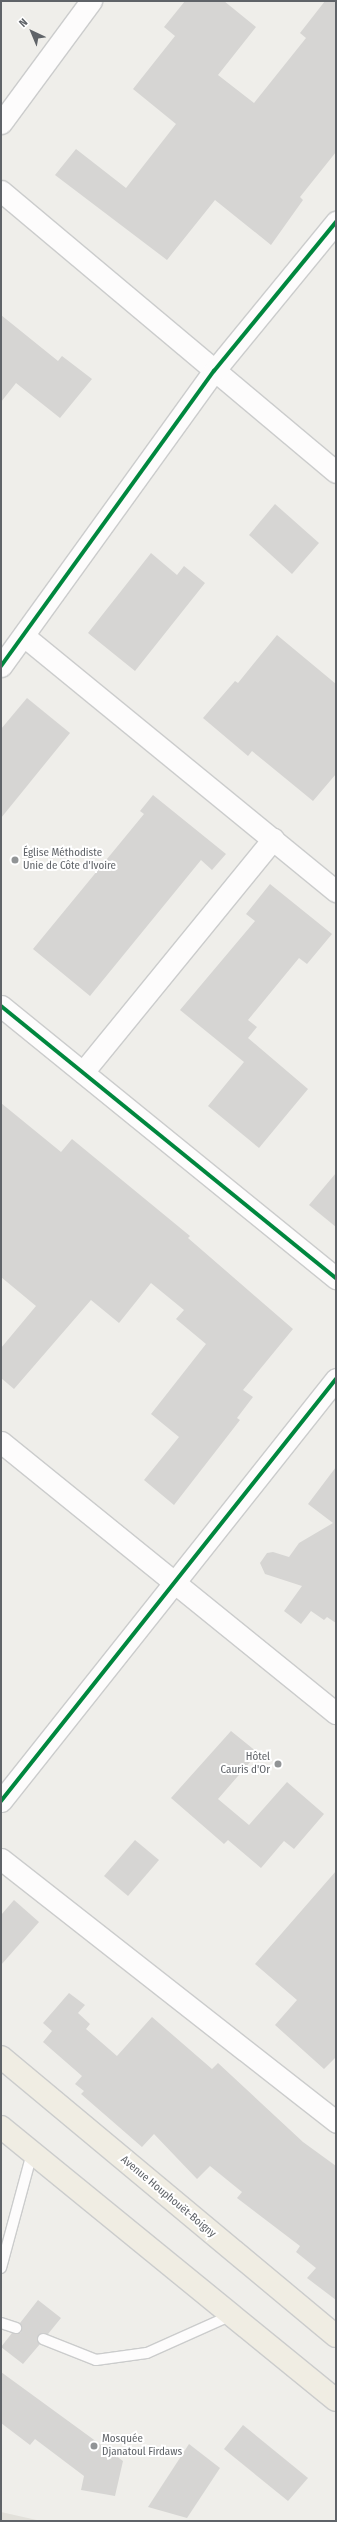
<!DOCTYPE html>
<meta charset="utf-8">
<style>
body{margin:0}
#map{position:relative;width:337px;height:2522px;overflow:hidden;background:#efeeea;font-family:"Fira Sans Condensed",sans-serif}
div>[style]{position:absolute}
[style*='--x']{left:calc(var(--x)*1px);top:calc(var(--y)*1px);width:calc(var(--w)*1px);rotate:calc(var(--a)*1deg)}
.education>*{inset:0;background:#e2e0da}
.building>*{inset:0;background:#d6d5d3}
.roads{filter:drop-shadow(1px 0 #cbcccc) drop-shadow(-1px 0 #cbcccc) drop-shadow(0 1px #cbcccc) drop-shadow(0 -1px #cbcccc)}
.lane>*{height:10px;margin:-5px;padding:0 5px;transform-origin:5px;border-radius:5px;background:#fdfcfc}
.street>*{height:21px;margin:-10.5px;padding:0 10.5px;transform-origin:10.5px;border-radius:10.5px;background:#fdfcfc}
.highway>*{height:22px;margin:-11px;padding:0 11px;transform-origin:11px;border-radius:11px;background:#f0ede3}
.cycleway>*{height:4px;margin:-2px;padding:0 2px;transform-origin:2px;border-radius:2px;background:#00873e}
.dots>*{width:11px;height:11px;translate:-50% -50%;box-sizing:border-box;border:2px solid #fff;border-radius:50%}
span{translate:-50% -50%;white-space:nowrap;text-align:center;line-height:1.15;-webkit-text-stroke:4px #fff;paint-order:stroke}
.poi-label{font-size:11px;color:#5f6368}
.left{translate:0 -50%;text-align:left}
.right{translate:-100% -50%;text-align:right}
.street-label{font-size:11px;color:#5f6368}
.frame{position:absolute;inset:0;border:2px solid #5f6368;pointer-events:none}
.north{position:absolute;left:12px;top:12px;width:40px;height:40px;-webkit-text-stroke:3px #fff;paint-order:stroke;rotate:316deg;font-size:11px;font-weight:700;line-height:16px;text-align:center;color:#5f6368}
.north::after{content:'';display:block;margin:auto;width:14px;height:18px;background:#5f6368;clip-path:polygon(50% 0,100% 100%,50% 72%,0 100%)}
</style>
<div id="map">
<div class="education">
<div style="clip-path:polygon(1px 2512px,41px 2521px,1px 2521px)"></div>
</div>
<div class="building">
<div style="clip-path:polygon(185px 1px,224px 1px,256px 27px,218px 75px,254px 103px,306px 38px,300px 33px,325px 1px,336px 1px,336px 152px,300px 197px,303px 200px,271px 245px,215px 200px,167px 260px,55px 175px,76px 149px,126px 188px,176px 124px,133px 89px,175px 36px,164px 27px)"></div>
<div style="clip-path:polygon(1px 315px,58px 361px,62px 356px,92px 379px,60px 418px,16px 383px,1px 402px)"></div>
<div style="clip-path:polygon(275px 504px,319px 543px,292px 574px,249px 535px)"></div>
<div style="clip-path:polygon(151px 553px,177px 575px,184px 566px,205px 583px,135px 671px,88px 633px)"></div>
<div style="clip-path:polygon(277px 635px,336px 684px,336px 774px,313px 801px,252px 751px,248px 756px,203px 718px,235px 681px,238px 683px)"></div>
<div style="clip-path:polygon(27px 698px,70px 733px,1px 818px,1px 729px)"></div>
<div style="clip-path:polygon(153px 795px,226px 854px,212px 870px,201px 860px,90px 996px,33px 949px,144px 814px,140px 811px)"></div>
<div style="clip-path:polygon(270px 884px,332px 934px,307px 964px,299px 958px,248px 1020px,257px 1027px,248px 1038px,308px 1089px,259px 1148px,208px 1106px,244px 1062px,180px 1010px,255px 921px,246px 914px)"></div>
<div style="clip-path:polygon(1px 1103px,61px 1152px,72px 1139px,190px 1236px,188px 1238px,293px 1329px,243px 1390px,253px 1397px,237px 1418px,240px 1420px,174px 1505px,144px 1480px,179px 1437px,151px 1414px,206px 1344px,176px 1319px,184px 1310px,151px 1283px,119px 1323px,91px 1300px,14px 1389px,1px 1378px,1px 1348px,36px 1306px,1px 1277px)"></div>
<div style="clip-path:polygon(336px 1173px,336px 1227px,309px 1205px)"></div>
<div style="clip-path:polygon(336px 1467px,336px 1623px,327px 1617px,324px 1620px,311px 1611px,301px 1624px,284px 1611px,302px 1586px,265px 1574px,260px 1563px,267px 1553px,273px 1552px,289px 1557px,299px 1543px,333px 1523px,308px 1504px)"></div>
<div style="clip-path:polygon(231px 1731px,258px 1753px,218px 1799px,249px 1825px,287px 1782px,324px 1814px,294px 1849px,284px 1841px,261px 1868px,228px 1840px,224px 1844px,171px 1798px)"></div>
<div style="clip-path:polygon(135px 1840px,159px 1860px,128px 1896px,104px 1876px)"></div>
<div style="clip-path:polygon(336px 1871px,336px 2057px,324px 2069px,275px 2025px,297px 2000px,255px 1964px)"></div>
<div style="clip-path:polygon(14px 1900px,39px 1922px,1px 1965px,1px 1915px)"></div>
<div style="clip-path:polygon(69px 1993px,85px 2005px,78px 2013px,90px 2024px,86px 2029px,117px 2056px,152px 2017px,212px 2069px,218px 2063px,303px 2142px,336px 2166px,336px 2300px,307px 2278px,316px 2268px,296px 2252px,300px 2246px,237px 2198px,242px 2192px,210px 2166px,197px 2179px,154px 2134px,142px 2147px,81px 2094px,84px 2091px,75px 2084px,82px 2076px,43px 2042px,52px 2031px,43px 2023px)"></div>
<div style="clip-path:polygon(38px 2300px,61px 2318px,48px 2334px,39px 2334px,37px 2340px,40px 2344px,23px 2364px,1px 2347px,12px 2333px,21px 2333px,22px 2327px,20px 2323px)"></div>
<div style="clip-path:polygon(1px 2372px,123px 2461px,115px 2496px,81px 2490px,84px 2476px,35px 2439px,30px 2445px,1px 2423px)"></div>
<div style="clip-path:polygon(243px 2425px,308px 2478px,288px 2501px,224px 2449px)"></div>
<div style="clip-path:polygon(189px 2444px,220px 2468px,187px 2518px,148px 2507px)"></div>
</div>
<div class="roads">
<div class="lane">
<div style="--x:1;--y:2268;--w:119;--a:-74.9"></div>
<div style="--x:1;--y:2323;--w:16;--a:18"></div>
<div style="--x:43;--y:2339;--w:57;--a:21.6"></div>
<div style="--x:96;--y:2360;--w:51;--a:-7.8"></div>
<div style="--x:147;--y:2353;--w:93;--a:-24.1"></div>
</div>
<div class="street">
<div style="--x:1;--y:123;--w:152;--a:-53.6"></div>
<div style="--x:1;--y:191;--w:437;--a:40"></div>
<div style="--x:24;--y:636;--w:403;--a:39.3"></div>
<div style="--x:1;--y:666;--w:364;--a:-54.2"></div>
<div style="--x:214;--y:371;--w:193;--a:-50.7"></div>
<div style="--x:1;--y:1006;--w:432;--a:39.1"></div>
<div style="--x:83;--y:1072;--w:301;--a:-50.8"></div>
<div style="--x:1;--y:1442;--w:431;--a:39"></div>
<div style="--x:1;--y:1801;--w:539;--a:-51.56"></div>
<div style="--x:1;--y:1859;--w:426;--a:38.1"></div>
</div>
<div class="highway">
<div style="--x:1;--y:2057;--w:436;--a:39.8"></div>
<div style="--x:1;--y:2127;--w:432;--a:39.2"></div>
</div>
</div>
<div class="cycleway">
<div style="--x:1;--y:666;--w:364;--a:-54.2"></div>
<div style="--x:214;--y:371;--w:193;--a:-50.7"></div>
<div style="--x:1;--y:1006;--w:432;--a:39.1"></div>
<div style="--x:1;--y:1801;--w:539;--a:-51.56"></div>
</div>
<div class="dots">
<div style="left:15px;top:860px;background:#919496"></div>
<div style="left:278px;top:1764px;background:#919496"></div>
<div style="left:94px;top:2446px;background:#919496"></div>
</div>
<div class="poi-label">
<span class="left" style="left:23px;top:860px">Église Méthodiste<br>Unie de Côte d'Ivoire</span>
<span class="right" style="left:270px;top:1764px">Hôtel<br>Cauris d'Or</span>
<span class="left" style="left:102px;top:2446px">Mosquée<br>Djanatoul Firdaws</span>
</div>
<div class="street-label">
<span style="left:168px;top:2197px;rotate:40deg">Avenue Houphouët-Boigny</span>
</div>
<div class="frame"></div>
<div class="north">N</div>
</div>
